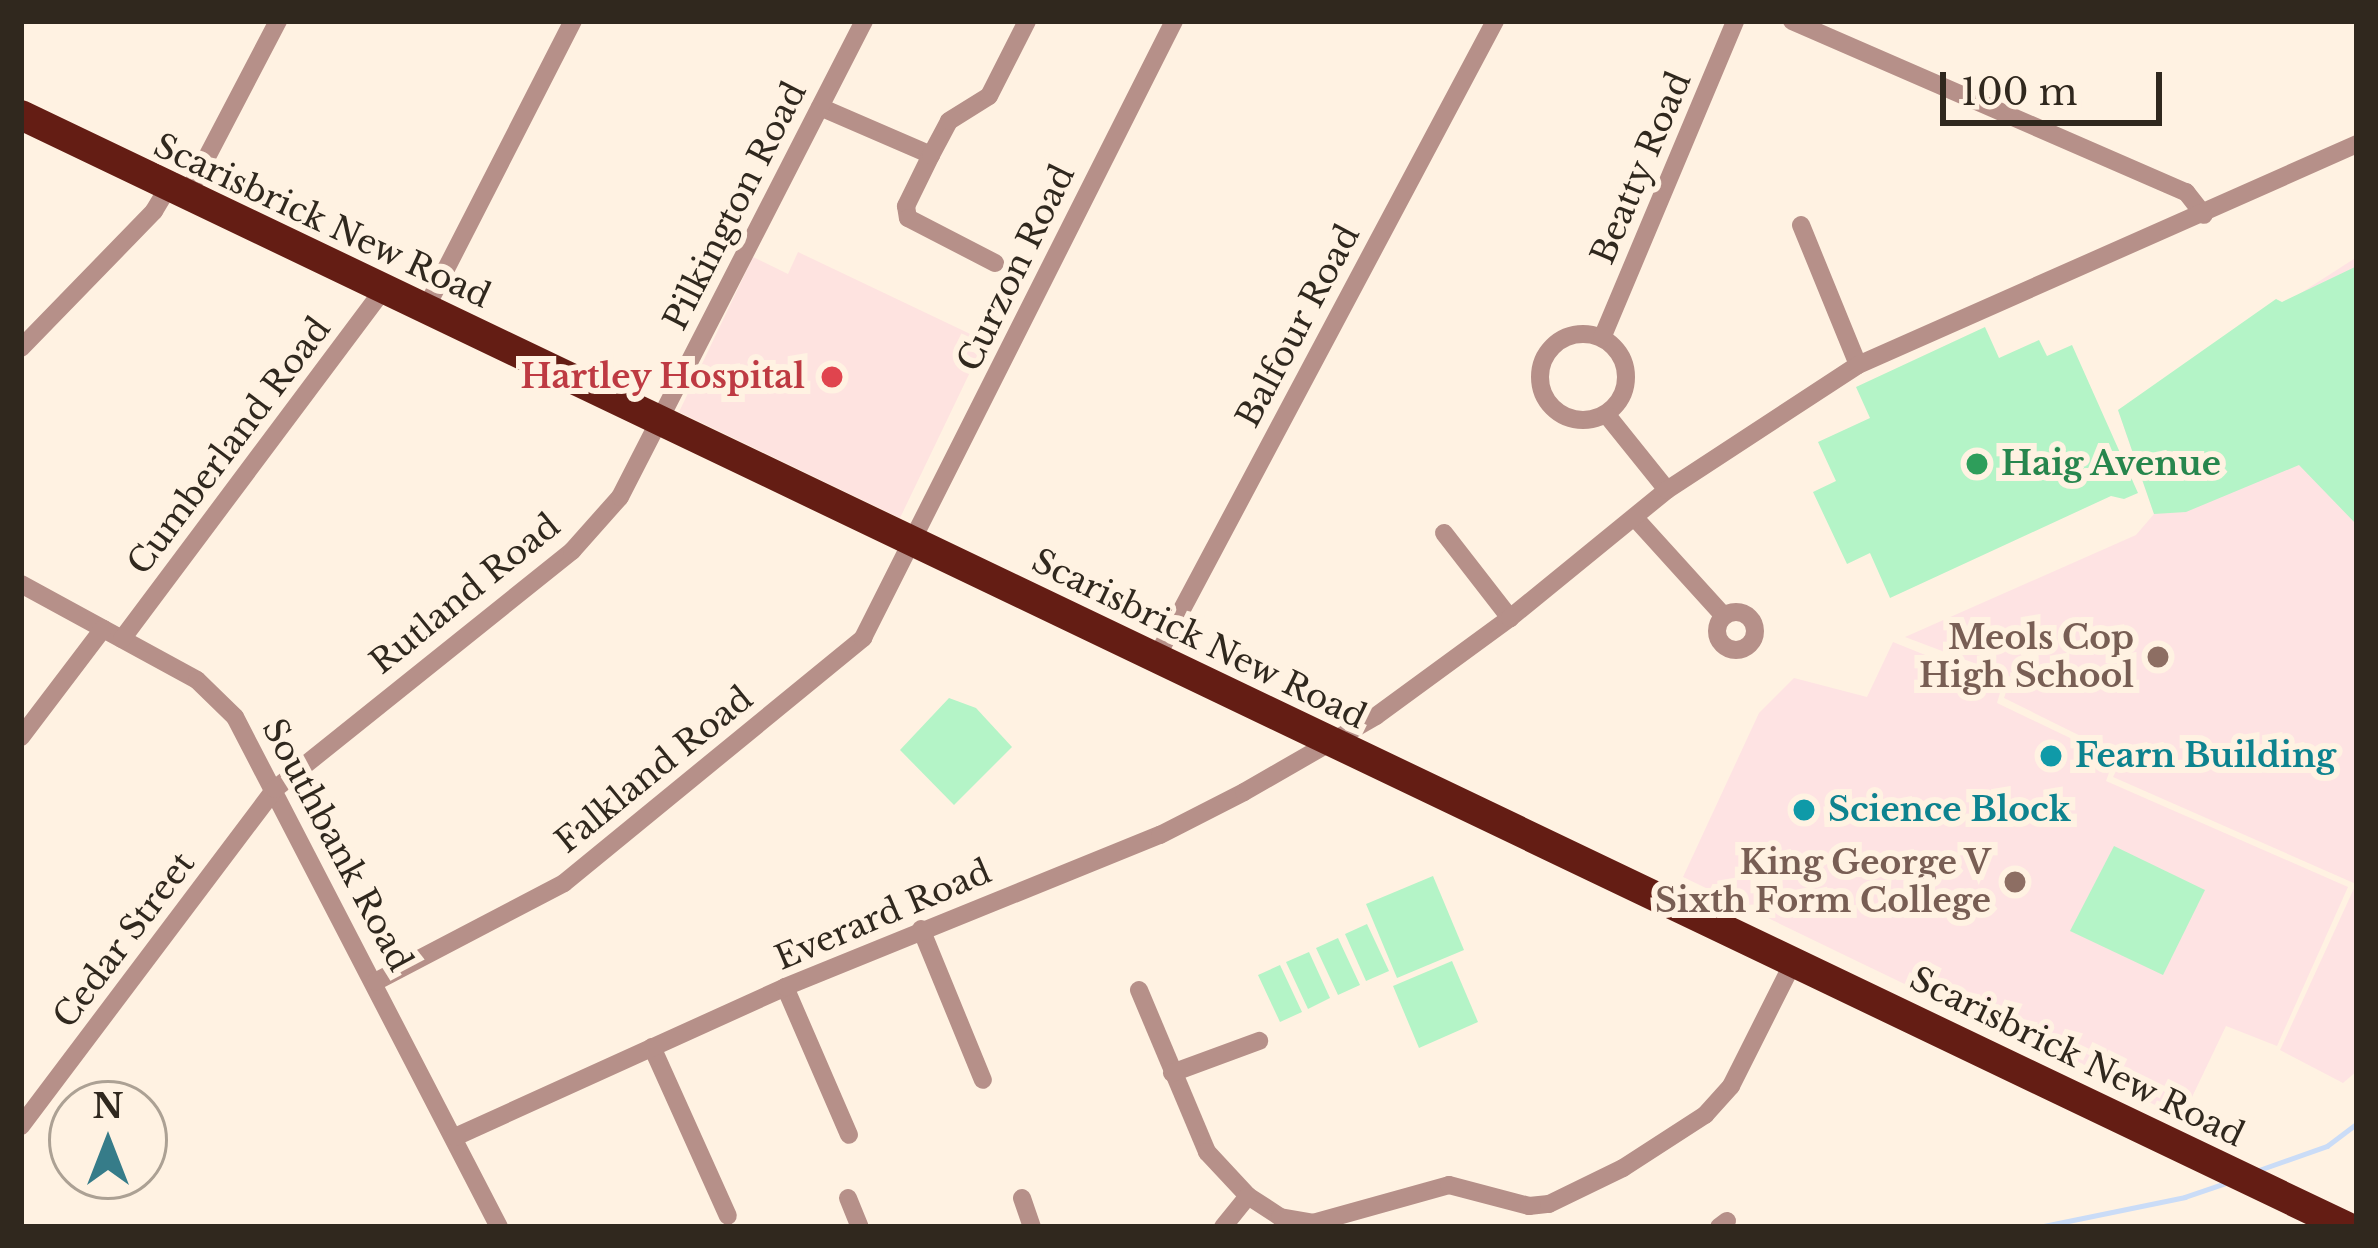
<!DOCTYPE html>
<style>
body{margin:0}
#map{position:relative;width:2378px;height:1248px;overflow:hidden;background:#fff2e2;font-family:"Libre Baskerville",serif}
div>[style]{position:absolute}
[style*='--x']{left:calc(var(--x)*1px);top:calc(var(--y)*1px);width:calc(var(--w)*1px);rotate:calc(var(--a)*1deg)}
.education>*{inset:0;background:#fee3e3}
.medical>*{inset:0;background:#fee3e0}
.green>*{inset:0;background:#b4f4c7}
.stream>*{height:4.5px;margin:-2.25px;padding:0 2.25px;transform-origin:2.25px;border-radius:2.25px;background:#cadcf7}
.minor>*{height:18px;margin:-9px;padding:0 9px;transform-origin:9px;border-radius:9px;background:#b69089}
.minor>.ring{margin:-9px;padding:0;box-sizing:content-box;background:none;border:18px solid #b69089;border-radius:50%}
.highway>*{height:30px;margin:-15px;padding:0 15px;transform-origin:15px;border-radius:15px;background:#641d14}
.dots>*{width:33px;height:33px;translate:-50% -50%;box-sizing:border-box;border:6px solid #fff2e2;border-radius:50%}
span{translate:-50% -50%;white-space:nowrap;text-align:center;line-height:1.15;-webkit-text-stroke:12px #fff2e2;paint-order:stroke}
.street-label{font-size:33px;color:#30281e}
.health-label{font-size:33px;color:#be3a42;font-weight:700}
.right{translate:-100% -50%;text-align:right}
.leisure-label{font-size:33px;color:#27864d;font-weight:700}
.left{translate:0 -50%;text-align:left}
.education-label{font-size:33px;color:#785e54;font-weight:700}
.culture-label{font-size:33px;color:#0d838f;font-weight:700}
.frame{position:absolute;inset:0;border:24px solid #30281e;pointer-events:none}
.north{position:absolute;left:48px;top:1080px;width:120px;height:120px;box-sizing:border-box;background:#fff2e2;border:3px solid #aca194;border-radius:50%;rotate:0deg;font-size:33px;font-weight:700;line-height:48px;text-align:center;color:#30281e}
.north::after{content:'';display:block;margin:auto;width:42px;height:54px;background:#367c89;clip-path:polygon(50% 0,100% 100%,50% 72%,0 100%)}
.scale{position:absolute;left:1940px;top:72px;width:222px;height:54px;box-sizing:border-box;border:6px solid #30281e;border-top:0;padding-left:15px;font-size:36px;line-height:42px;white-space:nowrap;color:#30281e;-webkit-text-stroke:9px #fff2e2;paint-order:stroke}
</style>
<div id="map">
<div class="education">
<div style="clip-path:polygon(2357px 257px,2357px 1071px,2343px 1083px,2280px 1050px,2356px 884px,2113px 777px,2123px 757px,2004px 698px,2011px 677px,1905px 637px,2136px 535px,2154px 514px,2118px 410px)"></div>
<div style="clip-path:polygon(1893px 642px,2002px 686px,1997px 703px,2114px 759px,2106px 781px,2348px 887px,2277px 1046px,2226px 1026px,2182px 1118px,1683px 877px,1759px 713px,1794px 678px,1867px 697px)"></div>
</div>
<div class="medical">
<div style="clip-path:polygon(798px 252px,985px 341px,900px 518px,679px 412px,753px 257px,788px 274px)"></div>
</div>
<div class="green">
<div style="clip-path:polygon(2357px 266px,2357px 525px,2299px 465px,2186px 512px,2154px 514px,2118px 410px,2276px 299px,2282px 302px)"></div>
<div style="clip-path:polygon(1985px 327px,1999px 358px,2039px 340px,2047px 356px,2072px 345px,2138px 493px,2124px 499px,2111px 496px,1890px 598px,1870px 553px,1847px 564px,1813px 492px,1836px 481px,1818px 442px,1870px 418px,1856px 387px)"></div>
<div style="clip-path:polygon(949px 698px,976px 708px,1012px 747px,954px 805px,900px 750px)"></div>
<div style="clip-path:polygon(2114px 846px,2205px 890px,2163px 975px,2070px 931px)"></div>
<div style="clip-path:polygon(1433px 876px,1464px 950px,1397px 978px,1366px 904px)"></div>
<div style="clip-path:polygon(1367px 924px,1389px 971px,1366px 981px,1345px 934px)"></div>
<div style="clip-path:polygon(1338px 938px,1360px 985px,1338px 995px,1316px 948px)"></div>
<div style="clip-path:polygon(1309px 952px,1330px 998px,1308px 1009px,1286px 962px)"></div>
<div style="clip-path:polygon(1452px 961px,1478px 1022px,1419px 1048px,1393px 986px)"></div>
<div style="clip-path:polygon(1280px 965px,1302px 1012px,1280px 1022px,1258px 975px)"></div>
</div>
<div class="stream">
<div style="--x:2259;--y:1170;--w:72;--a:-19.4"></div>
<div style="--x:2327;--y:1146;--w:38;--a:-37"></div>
<div style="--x:2039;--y:1227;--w:149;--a:-11.6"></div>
<div style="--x:2185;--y:1197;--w:43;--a:-18.9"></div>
</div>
<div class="minor">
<div style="--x:1792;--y:21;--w:430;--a:23.5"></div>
<div style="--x:2186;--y:192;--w:29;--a:52"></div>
<div style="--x:820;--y:107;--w:121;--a:23.4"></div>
<div style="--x:931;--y:155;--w:57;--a:116.1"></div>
<div style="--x:906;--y:206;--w:12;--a:81"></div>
<div style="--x:908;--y:218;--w:98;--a:27.3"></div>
<div style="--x:931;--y:155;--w:38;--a:-62"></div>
<div style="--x:949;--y:121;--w:47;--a:-32"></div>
<div style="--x:989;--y:96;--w:84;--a:-63.1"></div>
<div style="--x:186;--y:197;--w:199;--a:-62.4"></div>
<div style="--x:1801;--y:225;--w:151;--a:67.8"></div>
<div style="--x:425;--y:310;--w:325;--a:-62.9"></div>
<div class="ring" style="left:1540px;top:334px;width:68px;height:68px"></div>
<div style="--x:1602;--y:338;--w:344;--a:-67.2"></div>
<div style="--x:21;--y:348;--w:191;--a:-45.8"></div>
<div style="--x:154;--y:211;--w:27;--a:-59"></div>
<div style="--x:1606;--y:414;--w:97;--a:51.2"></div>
<div style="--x:1635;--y:518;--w:132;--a:47.8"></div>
<div style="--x:1444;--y:533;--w:108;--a:52.2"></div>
<div style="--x:21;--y:584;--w:200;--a:28.6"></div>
<div style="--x:197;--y:680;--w:53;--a:44.2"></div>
<div style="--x:235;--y:717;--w:574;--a:62.63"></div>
<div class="ring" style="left:1717px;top:612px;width:20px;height:20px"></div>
<div style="--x:122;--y:639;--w:437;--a:-53.2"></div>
<div style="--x:1155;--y:660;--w:724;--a:-61.98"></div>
<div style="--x:21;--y:737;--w:136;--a:-52.8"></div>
<div style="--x:921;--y:929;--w:163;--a:67.7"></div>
<div style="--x:375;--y:982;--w:213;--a:-27.6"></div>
<div style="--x:564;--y:883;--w:387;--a:-39.3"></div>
<div style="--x:863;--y:638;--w:691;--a:-63.25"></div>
<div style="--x:785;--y:987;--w:161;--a:66.6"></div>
<div style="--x:1139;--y:990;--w:176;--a:67.2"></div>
<div style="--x:1207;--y:1152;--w:60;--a:47"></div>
<div style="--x:1248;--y:1196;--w:38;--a:33"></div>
<div style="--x:1280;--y:1217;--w:34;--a:10"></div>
<div style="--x:1313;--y:1223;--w:141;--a:-15.6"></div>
<div style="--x:1449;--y:1185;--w:83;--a:14.7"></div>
<div style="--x:1529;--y:1206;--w:20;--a:-6"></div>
<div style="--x:1549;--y:1204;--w:82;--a:-25.9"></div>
<div style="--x:1623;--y:1168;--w:98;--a:-32.9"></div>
<div style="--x:1705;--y:1115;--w:39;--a:-48"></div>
<div style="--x:1731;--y:1086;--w:140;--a:-63.3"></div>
<div style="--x:652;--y:1047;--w:185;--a:65.8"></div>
<div style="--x:1172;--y:1073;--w:93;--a:-20.2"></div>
<div style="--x:21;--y:1126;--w:422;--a:-53"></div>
<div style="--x:275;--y:789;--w:381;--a:-38.7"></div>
<div style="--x:572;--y:551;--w:72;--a:-48.4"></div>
<div style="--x:620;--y:497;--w:535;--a:-62.86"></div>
<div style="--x:455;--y:1137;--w:362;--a:-24.4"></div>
<div style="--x:785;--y:987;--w:405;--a:-22.1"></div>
<div style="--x:1160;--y:835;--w:94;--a:-27.1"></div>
<div style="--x:1244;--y:792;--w:152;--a:-29.9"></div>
<div style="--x:1376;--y:716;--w:166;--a:-36.2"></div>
<div style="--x:1510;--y:618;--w:203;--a:-39.2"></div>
<div style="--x:1667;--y:490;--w:228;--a:-33.2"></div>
<div style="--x:1858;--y:365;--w:546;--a:-23.89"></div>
<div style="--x:848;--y:1198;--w:31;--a:68"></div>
<div style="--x:1022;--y:1198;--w:31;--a:71"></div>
<div style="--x:1223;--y:1227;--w:40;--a:-51"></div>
<div style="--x:1719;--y:1227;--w:10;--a:-37"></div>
</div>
<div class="highway">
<div style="--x:21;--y:115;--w:2578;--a:25.55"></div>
</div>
<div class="dots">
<div style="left:832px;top:377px;background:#e0444e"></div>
<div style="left:1977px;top:464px;background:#2e9e5b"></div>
<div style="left:2158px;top:657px;background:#8d6e63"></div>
<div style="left:2051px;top:756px;background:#0f9aa8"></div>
<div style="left:1804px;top:810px;background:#0f9aa8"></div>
<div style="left:2015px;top:882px;background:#8d6e63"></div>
</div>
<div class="street-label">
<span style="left:1641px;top:168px;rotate:-67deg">Beatty Road</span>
<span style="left:735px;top:206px;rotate:-63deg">Pilkington Road</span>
<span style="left:322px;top:221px;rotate:25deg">Scarisbrick New Road</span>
<span style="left:1016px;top:268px;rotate:-64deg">Curzon Road</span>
<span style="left:1298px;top:326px;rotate:-62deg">Balfour Road</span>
<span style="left:229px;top:446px;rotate:-53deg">Cumberland Road</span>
<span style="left:465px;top:594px;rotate:-39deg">Rutland Road</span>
<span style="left:1199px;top:639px;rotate:26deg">Scarisbrick New Road</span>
<span style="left:654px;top:770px;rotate:-39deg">Falkland Road</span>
<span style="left:337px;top:845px;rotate:62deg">Southbank Road</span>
<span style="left:883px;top:915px;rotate:-23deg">Everard Road</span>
<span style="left:124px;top:940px;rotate:-53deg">Cedar Street</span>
<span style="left:2077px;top:1057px;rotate:26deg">Scarisbrick New Road</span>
</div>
<div class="health-label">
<span class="right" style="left:805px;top:377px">Hartley Hospital</span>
</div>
<div class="leisure-label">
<span class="left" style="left:2001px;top:464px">Haig Avenue</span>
</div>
<div class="education-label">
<span class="right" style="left:2134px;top:657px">Meols Cop<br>High School</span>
<span class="right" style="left:1991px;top:882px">King George V<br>Sixth Form College</span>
</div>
<div class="culture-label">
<span class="left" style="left:2075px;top:756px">Fearn Building</span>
<span class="left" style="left:1828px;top:810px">Science Block</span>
</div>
<div class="frame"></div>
<div class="north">N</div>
<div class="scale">100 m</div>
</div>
